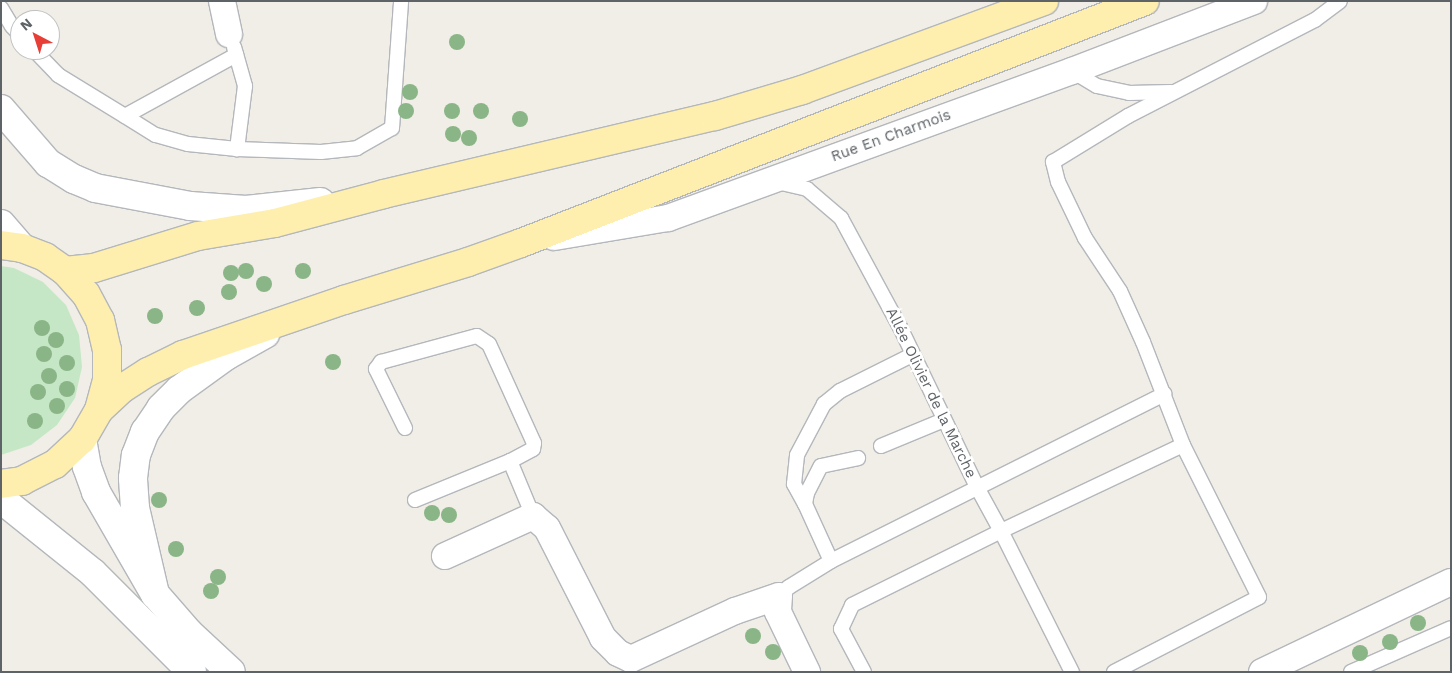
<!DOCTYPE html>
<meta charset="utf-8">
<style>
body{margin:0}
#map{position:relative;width:1452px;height:673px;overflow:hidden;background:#f0eee7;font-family:"Work Sans",sans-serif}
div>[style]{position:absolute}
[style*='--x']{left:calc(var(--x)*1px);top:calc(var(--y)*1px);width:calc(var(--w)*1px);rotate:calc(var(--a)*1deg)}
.green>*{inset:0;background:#c6e7c5}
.roads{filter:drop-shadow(1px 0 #b4b7bb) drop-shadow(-1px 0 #b4b7bb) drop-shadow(0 1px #b4b7bb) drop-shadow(0 -1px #b4b7bb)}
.service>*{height:14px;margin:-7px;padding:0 7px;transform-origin:7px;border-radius:7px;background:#fff}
.minor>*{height:26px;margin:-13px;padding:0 13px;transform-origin:13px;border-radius:13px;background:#fff}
.tertiary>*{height:28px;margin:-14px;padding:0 14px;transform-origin:14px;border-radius:14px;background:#fff}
.secondary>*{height:28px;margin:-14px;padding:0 14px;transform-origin:14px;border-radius:14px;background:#fff}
.primary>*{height:28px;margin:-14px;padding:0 14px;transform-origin:14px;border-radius:14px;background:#feefaf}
.trees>*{width:16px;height:16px;margin:-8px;border-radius:50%;background:#8ab587}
span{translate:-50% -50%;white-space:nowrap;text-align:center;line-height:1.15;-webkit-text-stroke:5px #fff;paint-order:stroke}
.street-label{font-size:15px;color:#5e6367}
.frame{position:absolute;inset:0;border:2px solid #5e6367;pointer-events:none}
.north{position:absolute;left:10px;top:10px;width:50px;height:50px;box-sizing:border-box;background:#fff;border:1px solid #bfc1c2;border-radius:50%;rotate:320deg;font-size:14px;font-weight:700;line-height:20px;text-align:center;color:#5e6367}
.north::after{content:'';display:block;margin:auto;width:18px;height:22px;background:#e73f37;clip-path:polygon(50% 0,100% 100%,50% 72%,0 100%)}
</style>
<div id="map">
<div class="green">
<div style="clip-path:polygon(1px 266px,14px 268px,43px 282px,66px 305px,79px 335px,82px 367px,75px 398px,57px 425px,31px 445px,1px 455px)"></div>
</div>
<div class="roads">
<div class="service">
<div style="--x:1;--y:8;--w:21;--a:59"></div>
<div style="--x:12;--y:26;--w:12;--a:48"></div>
<div style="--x:234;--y:47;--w:41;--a:74.2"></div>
<div style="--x:245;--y:86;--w:64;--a:97.2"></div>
<div style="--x:34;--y:50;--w:35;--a:46"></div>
<div style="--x:58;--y:75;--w:79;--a:31.5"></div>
<div style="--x:125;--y:116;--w:127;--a:-28.8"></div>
<div style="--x:1072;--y:71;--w:29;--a:31"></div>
<div style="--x:1097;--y:86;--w:33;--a:12"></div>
<div style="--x:1129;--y:93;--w:42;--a:-1.4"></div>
<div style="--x:125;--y:116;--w:36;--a:32"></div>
<div style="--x:156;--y:135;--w:33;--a:16"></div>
<div style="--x:188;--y:144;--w:49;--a:5.8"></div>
<div style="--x:237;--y:149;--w:84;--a:2"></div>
<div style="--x:321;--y:152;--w:36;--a:-6"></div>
<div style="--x:357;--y:148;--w:40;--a:-29.7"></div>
<div style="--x:392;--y:128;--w:127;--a:-85.9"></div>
<div style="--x:777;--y:182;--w:31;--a:13"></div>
<div style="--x:807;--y:189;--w:45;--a:40.5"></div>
<div style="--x:841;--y:218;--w:124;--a:61.6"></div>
<div style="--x:900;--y:327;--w:180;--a:64.3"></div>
<div style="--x:978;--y:489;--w:48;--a:61.3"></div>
<div style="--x:1001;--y:531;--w:158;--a:63.3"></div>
<div style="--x:405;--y:428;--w:66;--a:-116.2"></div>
<div style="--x:376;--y:369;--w:9;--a:-54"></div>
<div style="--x:381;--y:362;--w:99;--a:-15.2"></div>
<div style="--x:477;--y:336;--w:14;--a:34"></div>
<div style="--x:489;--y:344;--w:109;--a:65.6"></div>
<div style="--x:534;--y:443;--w:6;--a:99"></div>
<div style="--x:533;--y:449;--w:26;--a:152"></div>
<div style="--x:510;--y:461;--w:60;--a:67.3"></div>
<div style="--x:881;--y:446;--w:68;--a:-22.4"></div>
<div style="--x:415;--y:500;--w:103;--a:-22.3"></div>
<div style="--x:805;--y:504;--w:23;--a:-119"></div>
<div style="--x:794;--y:484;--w:29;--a:-84"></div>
<div style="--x:797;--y:455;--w:58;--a:-62.1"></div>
<div style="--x:824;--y:404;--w:21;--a:-39"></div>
<div style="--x:840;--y:391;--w:80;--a:-26.6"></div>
<div style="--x:831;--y:561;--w:63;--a:-114.5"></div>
<div style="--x:805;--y:504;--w:11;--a:-80"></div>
<div style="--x:807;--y:493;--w:30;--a:-63"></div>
<div style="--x:821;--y:466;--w:38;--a:-12"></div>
<div style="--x:779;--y:596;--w:13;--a:-42"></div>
<div style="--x:789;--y:587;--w:49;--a:-31.8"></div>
<div style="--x:831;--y:561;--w:373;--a:-26.6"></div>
<div style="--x:864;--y:672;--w:49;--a:-118.1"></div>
<div style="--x:841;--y:629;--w:26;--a:-65"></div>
<div style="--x:852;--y:605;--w:166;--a:-26.4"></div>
<div style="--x:1001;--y:531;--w:201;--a:-25.3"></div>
<div style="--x:1114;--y:672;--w:163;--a:-27.3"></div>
<div style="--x:1259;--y:597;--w:170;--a:-116.6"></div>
<div style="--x:1183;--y:445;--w:110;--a:-111.2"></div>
<div style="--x:1143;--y:342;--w:56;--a:-114.3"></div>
<div style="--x:1120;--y:291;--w:64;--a:-123.4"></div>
<div style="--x:1085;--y:238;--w:62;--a:-115.7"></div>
<div style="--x:1058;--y:182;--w:21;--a:-104"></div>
<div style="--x:1053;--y:162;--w:88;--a:-31.5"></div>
<div style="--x:1128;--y:116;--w:210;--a:-27.2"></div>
<div style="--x:1315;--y:20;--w:31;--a:-37"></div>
<div style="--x:1351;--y:672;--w:109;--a:-23.7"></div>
</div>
<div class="minor">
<div style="--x:222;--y:1;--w:34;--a:78"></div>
<div style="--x:554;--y:237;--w:116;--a:-9.5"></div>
<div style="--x:668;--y:218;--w:430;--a:-20"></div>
<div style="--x:1072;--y:71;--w:195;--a:-21"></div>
<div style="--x:445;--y:556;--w:97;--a:-24.4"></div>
<div style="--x:533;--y:516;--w:18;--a:41"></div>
<div style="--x:547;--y:528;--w:123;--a:63"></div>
<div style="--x:603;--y:638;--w:21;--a:45"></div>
<div style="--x:618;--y:653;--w:14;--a:25"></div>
<div style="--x:631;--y:659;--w:115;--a:-24.8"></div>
<div style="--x:735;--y:611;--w:46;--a:-18.8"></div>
<div style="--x:779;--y:596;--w:16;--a:94"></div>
<div style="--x:778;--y:612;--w:67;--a:64.2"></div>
<div style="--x:1262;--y:672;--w:209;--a:-25.5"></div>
</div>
<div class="tertiary">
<div style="--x:82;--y:439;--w:28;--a:80"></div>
<div style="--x:87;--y:467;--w:27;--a:70"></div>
<div style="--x:96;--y:492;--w:118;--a:60"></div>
<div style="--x:155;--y:594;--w:52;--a:48.9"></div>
<div style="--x:189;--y:633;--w:57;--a:42.9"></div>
<div style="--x:1;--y:499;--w:118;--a:38.8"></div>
<div style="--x:93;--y:573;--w:140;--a:45"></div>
<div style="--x:155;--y:594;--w:88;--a:-103.1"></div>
<div style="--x:135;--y:508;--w:30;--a:-94"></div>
<div style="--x:133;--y:478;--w:23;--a:-83"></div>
<div style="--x:136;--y:455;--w:25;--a:-69"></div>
<div style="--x:145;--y:432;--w:29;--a:-56"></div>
<div style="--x:161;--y:408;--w:25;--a:-45"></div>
<div style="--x:179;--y:390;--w:58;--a:-35.9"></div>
<div style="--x:226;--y:356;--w:45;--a:-29.4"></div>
</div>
<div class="secondary">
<div style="--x:1;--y:109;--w:72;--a:49"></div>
<div style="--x:48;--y:163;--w:31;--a:32"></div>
<div style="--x:74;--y:179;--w:23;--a:23"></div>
<div style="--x:95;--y:188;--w:97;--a:10.7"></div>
<div style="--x:190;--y:206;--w:56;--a:4.1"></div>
<div style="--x:246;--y:210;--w:75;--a:-6.1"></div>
<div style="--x:1;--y:224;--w:32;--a:49"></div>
</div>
<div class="primary">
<div style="--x:1;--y:245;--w:21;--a:8"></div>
<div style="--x:22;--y:248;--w:25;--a:21"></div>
<div style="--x:45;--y:257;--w:24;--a:35"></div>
<div style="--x:65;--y:271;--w:31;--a:48"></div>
<div style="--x:86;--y:294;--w:30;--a:62"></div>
<div style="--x:100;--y:320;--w:31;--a:77"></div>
<div style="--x:107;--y:350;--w:30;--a:90"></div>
<div style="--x:107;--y:380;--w:31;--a:105"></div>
<div style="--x:99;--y:410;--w:34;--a:120"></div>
<div style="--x:82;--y:439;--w:37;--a:137"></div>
<div style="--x:55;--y:464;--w:37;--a:153"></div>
<div style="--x:22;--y:481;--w:21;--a:172"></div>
<div style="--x:65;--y:271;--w:29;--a:-6"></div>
<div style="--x:94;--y:268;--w:109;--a:-17.1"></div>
<div style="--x:198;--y:236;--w:78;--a:-9.6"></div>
<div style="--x:275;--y:223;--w:113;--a:-14.9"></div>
<div style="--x:384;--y:194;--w:340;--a:-13.3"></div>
<div style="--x:715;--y:116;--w:91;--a:-16.6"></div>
<div style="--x:802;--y:90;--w:258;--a:-20.2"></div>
<div style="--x:99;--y:410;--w:33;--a:-43"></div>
<div style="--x:123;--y:388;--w:30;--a:-33"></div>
<div style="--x:148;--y:372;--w:39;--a:-26"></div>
<div style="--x:183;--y:355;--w:170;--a:-18.9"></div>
<div style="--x:344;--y:300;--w:130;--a:-17"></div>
<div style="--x:468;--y:262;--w:56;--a:-19.7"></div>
<div style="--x:521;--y:243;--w:669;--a:-21.2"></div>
</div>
</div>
<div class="trees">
<div style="left:457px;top:42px"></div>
<div style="left:410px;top:92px"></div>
<div style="left:406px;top:111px"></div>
<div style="left:452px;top:111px"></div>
<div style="left:481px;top:111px"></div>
<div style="left:520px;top:119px"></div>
<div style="left:453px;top:134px"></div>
<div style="left:469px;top:138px"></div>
<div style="left:246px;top:271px"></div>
<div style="left:303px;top:271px"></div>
<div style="left:231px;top:273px"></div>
<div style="left:264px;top:284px"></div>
<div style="left:229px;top:292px"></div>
<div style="left:197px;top:308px"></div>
<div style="left:155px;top:316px"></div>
<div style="left:42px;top:328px"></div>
<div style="left:56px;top:340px"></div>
<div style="left:44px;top:354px"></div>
<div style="left:333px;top:362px"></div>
<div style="left:67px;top:363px"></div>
<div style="left:49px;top:376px"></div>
<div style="left:67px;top:389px"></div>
<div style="left:38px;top:392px"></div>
<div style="left:57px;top:406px"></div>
<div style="left:35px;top:421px"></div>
<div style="left:159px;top:500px"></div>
<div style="left:432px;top:513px"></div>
<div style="left:449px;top:515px"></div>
<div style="left:176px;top:549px"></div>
<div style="left:218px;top:577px"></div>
<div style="left:211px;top:591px"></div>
<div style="left:1418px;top:623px"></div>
<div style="left:753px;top:636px"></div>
<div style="left:1390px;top:642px"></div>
<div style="left:773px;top:652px"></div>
<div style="left:1360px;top:653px"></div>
</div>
<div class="street-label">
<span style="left:891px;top:136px;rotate:-20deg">Rue En Charmois</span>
<span style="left:931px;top:393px;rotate:64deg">Allée Olivier de la Marche</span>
</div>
<div class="frame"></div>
<div class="north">N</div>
</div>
